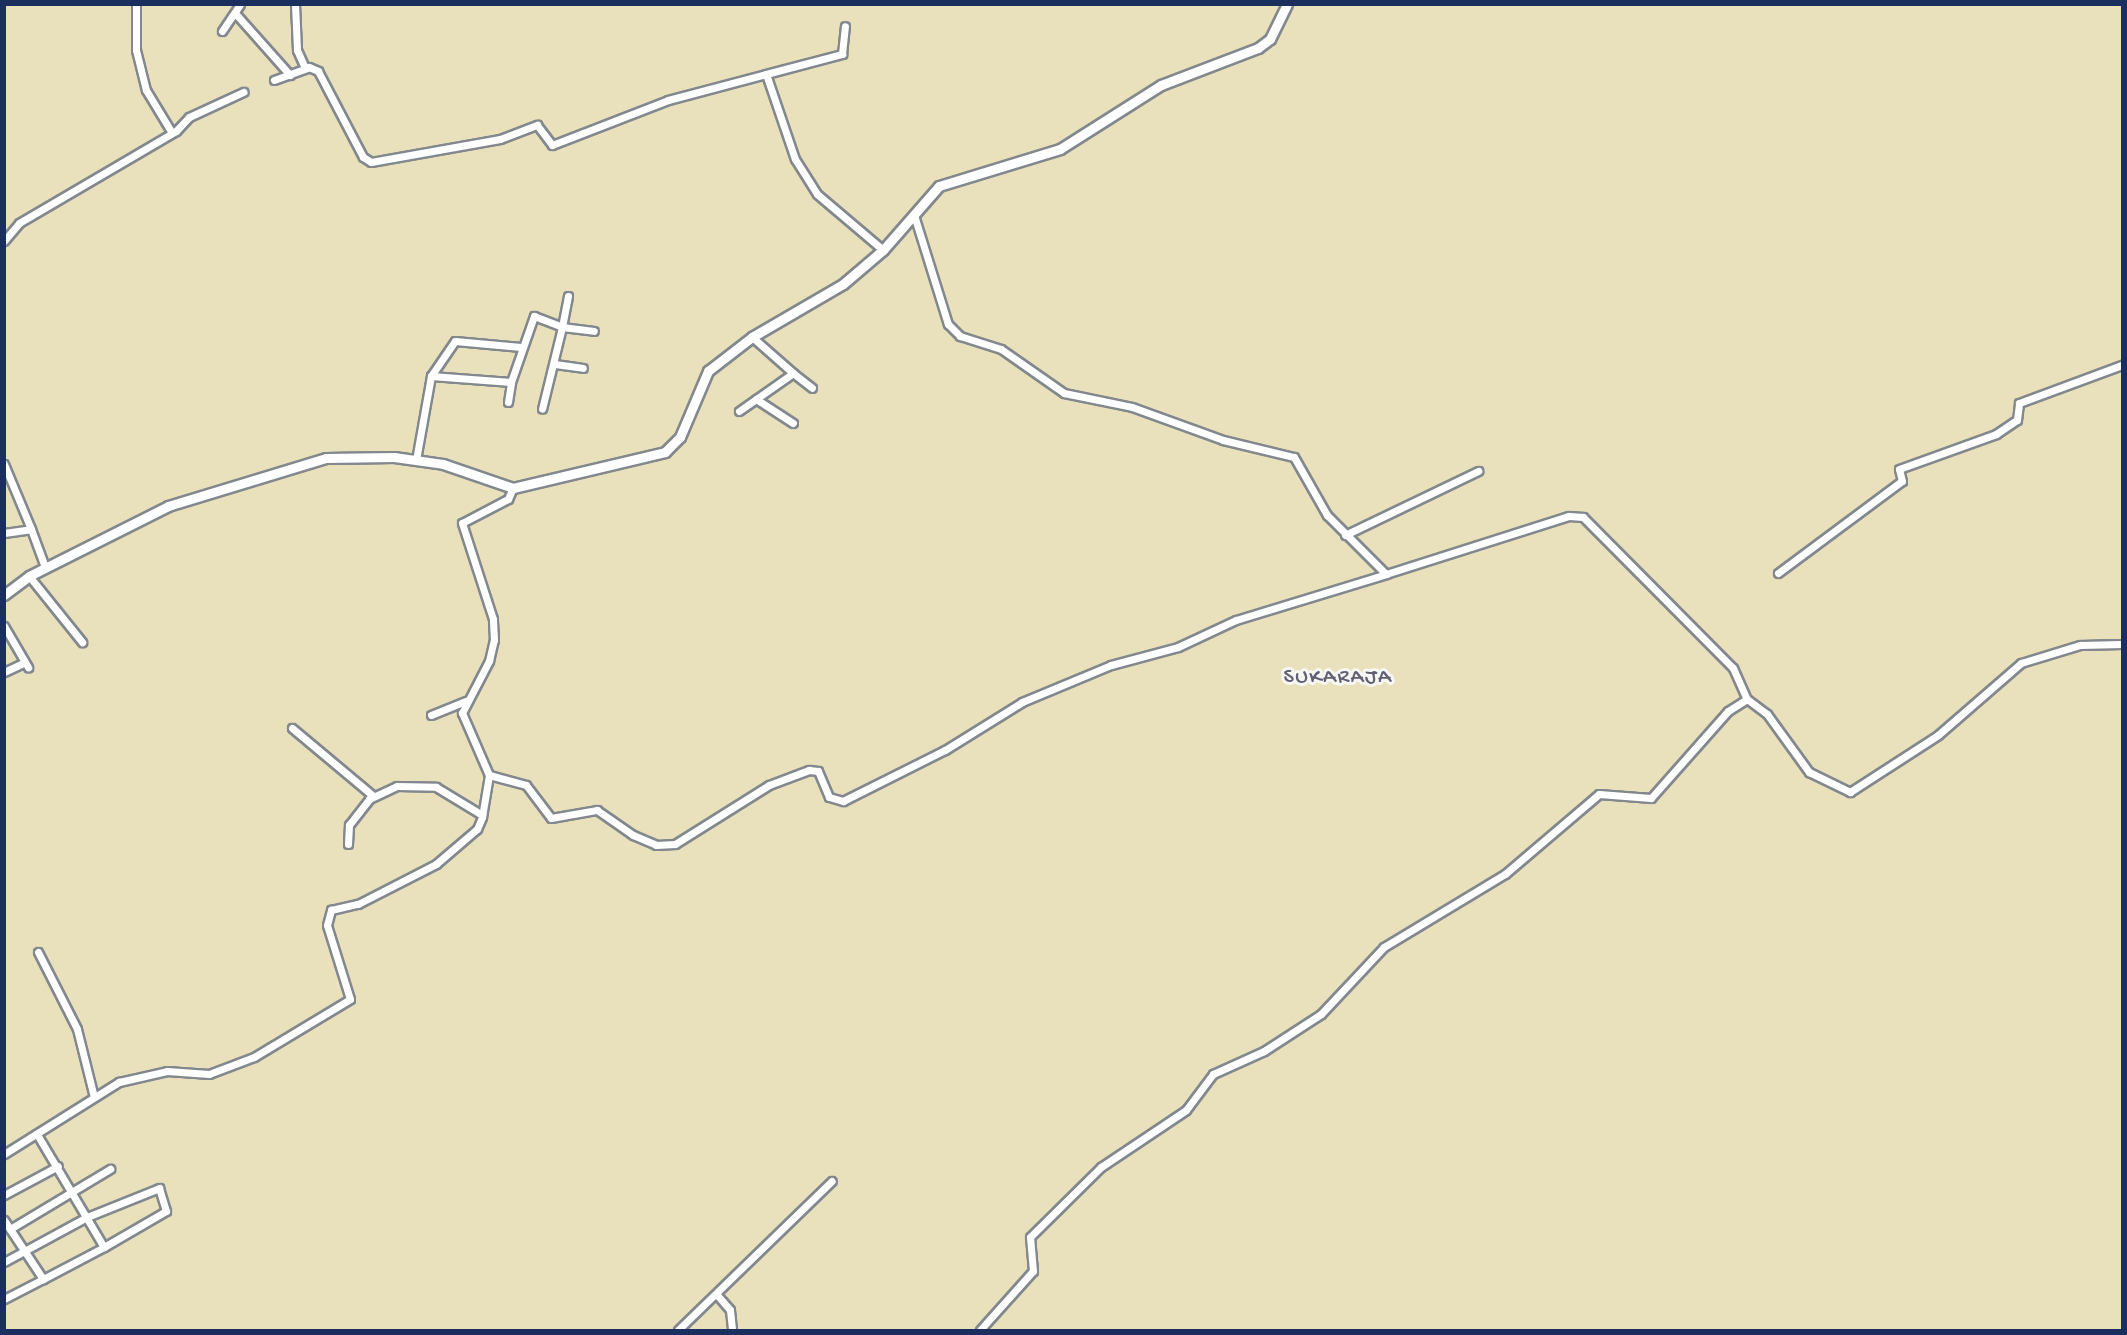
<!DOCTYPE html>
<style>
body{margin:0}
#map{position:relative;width:2127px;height:1335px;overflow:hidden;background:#e9e0bc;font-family:"Gochi Hand",sans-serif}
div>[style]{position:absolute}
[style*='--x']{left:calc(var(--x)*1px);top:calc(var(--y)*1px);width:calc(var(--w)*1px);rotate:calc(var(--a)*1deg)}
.roads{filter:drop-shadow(2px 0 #82888d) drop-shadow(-2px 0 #82888d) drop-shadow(0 2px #82888d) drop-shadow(0 -2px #82888d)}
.street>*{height:7px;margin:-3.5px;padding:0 3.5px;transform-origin:3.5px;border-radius:3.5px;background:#fff}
.secondary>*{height:9px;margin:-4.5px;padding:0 4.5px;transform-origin:4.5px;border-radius:4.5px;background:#fff}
span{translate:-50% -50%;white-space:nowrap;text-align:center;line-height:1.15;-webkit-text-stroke:6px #f6f6f2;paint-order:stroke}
.quarter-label{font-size:22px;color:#625f73;letter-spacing:1.5px}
.frame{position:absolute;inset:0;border:6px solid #1b2f5e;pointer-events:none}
</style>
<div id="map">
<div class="roads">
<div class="street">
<div style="--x:136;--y:4;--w:46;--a:90"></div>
<div style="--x:136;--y:50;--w:41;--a:76"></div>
<div style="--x:146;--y:90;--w:50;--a:58.8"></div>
<div style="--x:295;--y:4;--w:46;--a:87.5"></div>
<div style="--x:297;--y:50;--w:20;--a:66"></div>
<div style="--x:235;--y:13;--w:83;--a:48.4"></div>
<div style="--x:222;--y:31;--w:32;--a:-56"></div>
<div style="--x:766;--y:74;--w:79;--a:-14.7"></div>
<div style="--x:842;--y:54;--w:28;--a:-84"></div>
<div style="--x:274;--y:80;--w:37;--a:-20"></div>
<div style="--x:309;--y:67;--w:10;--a:24"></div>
<div style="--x:318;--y:71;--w:97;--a:62.4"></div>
<div style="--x:363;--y:157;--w:9;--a:32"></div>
<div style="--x:371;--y:162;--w:131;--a:-10.1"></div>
<div style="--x:500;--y:139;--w:40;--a:-21"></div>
<div style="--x:537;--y:125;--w:25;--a:53"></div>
<div style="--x:552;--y:145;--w:124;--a:-21.2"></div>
<div style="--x:668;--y:100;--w:101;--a:-14.9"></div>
<div style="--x:766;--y:74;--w:90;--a:71.2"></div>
<div style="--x:795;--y:159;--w:41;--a:57.8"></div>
<div style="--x:817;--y:194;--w:87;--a:40.3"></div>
<div style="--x:914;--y:215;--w:114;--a:72.7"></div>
<div style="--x:948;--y:324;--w:17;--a:45"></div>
<div style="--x:960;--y:336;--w:43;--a:17.6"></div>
<div style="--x:1001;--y:349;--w:77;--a:34.9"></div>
<div style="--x:1064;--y:393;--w:69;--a:11.6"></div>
<div style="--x:1132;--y:407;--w:97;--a:19.9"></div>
<div style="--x:1223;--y:440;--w:73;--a:13.5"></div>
<div style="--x:1294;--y:457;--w:67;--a:60.4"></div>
<div style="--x:1327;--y:515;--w:83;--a:45"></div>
<div style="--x:1386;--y:574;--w:192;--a:-17.6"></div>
<div style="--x:1569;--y:516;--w:14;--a:4"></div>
<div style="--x:1583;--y:517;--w:213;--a:45.2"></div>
<div style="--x:1733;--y:668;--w:34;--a:66"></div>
<div style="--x:4;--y:241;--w:23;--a:-50"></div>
<div style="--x:19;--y:223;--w:182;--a:-30.4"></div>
<div style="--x:176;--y:131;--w:19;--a:-47"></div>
<div style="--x:189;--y:117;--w:60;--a:-24.8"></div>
<div style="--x:568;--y:296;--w:32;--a:101"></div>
<div style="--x:562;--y:327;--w:32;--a:7"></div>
<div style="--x:555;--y:364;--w:28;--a:8"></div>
<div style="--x:793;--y:373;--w:24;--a:38"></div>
<div style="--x:431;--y:376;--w:42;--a:-55.6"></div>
<div style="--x:455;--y:341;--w:66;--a:5.2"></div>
<div style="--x:756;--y:399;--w:44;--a:33"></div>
<div style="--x:508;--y:402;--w:20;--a:-81"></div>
<div style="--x:739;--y:411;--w:66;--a:-35.1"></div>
<div style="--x:793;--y:373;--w:55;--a:-138.7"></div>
<div style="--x:416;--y:460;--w:85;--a:-79.9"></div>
<div style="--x:431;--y:376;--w:80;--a:4.3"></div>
<div style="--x:511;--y:382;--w:70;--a:-70.8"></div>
<div style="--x:534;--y:316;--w:30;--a:21"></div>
<div style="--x:562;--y:327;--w:84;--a:103.7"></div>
<div style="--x:4;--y:464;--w:70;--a:67.4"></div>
<div style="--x:4;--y:533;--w:27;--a:-8"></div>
<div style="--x:31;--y:529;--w:40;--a:69.8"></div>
<div style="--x:1345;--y:535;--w:148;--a:-25.7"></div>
<div style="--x:1778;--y:573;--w:154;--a:-36.6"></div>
<div style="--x:1902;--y:481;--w:12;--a:-104"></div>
<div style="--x:1899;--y:469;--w:103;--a:-19.8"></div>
<div style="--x:1996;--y:434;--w:25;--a:-34"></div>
<div style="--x:2017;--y:420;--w:17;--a:-83"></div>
<div style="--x:2019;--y:403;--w:110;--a:-20.3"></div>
<div style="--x:29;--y:576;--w:85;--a:51.2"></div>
<div style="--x:4;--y:626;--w:48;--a:59.7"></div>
<div style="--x:4;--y:672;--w:23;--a:-25"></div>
<div style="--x:431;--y:715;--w:38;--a:-22"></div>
<div style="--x:292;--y:728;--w:104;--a:39.9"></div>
<div style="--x:489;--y:775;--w:38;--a:15"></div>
<div style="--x:526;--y:785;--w:41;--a:52.9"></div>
<div style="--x:551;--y:818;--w:47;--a:-9.9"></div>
<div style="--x:597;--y:810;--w:44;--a:34.8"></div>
<div style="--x:633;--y:835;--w:25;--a:23"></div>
<div style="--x:656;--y:845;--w:19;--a:-3"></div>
<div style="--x:675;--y:844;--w:111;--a:-32.1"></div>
<div style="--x:769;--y:785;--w:43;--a:-20.6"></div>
<div style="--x:809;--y:770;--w:9;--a:6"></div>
<div style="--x:818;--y:771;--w:28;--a:67"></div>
<div style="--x:829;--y:797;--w:15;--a:16"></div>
<div style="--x:843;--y:801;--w:114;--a:-26.6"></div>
<div style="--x:945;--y:750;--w:91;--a:-31.9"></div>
<div style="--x:1022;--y:702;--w:96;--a:-22.6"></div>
<div style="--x:1111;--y:665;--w:69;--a:-15"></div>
<div style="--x:1178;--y:647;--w:64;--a:-25"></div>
<div style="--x:1236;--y:620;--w:157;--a:-17"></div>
<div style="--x:348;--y:844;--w:19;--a:-87"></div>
<div style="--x:349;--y:825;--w:33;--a:-52"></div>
<div style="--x:369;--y:799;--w:31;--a:-25"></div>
<div style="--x:397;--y:786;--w:39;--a:1"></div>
<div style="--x:436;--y:787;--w:54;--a:31.3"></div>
<div style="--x:38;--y:952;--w:86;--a:63.1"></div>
<div style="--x:77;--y:1029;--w:70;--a:76"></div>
<div style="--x:38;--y:1136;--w:129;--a:59.3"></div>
<div style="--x:104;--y:1247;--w:69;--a:152.3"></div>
<div style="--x:4;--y:1154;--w:136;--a:-32.1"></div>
<div style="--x:119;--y:1082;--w:49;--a:-12.9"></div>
<div style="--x:167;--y:1071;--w:42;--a:4.1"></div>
<div style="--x:209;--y:1074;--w:48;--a:-20.7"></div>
<div style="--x:254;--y:1057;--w:112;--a:-31.1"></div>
<div style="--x:350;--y:999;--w:77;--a:-107.3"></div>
<div style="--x:327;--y:925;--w:16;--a:-75"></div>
<div style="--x:331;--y:910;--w:28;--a:-13"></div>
<div style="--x:358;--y:904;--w:88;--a:-27.1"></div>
<div style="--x:436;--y:864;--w:54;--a:-40.5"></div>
<div style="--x:477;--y:829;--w:13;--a:-67"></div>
<div style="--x:482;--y:817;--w:43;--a:-80.5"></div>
<div style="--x:489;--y:775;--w:68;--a:-113.5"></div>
<div style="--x:462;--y:713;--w:59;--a:-62.6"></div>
<div style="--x:489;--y:661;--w:22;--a:-77"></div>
<div style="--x:494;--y:640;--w:21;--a:-93"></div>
<div style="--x:493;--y:619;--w:101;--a:-107.9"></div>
<div style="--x:462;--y:523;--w:52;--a:-27.6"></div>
<div style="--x:508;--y:499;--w:12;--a:-66"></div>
<div style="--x:4;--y:1195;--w:61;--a:-28.2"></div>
<div style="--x:4;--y:1220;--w:71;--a:56.5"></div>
<div style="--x:43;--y:1279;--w:44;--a:152.9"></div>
<div style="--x:10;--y:1229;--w:117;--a:-31"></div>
<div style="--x:4;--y:1262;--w:94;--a:-28.5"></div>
<div style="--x:87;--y:1217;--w:78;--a:-21.9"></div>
<div style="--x:159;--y:1188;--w:24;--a:73"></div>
<div style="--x:166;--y:1211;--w:72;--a:149.9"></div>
<div style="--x:718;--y:1296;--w:18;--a:49"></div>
<div style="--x:730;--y:1310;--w:20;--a:84"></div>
<div style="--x:678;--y:1330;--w:214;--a:-44.1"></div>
<div style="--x:980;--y:1330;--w:79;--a:-48.1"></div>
<div style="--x:1033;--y:1271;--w:34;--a:-95"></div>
<div style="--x:1030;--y:1237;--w:100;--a:-44.6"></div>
<div style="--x:1101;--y:1167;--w:102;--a:-33.8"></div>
<div style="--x:1186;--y:1110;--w:45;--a:-53.1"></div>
<div style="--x:1213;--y:1074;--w:56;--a:-24.3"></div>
<div style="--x:1264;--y:1051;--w:68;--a:-33"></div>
<div style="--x:1321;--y:1014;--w:92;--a:-46.8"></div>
<div style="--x:1384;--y:947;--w:141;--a:-31.1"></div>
<div style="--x:1505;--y:874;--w:123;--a:-40.4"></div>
<div style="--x:1599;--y:794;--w:52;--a:4.4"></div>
<div style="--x:1651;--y:798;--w:116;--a:-48.5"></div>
<div style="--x:1728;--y:711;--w:22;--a:-32"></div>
<div style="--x:1747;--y:699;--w:25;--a:37"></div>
<div style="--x:1767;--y:714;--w:72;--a:54.1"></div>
<div style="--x:1809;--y:772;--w:46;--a:26"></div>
<div style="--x:1850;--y:792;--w:105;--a:-32.9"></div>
<div style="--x:1938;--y:735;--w:110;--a:-40.9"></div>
<div style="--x:2021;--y:663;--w:62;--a:-17"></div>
<div style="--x:2080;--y:645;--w:42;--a:-1.4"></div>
</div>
<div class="secondary">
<div style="--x:4;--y:595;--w:31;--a:-37"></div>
<div style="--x:29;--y:576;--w:156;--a:-26.7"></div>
<div style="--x:168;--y:506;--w:165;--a:-16.9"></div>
<div style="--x:326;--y:458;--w:68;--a:-0.8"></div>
<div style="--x:394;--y:457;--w:49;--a:8.1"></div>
<div style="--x:443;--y:464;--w:74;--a:18.9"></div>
<div style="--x:513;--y:488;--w:156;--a:-13.3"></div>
<div style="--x:665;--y:452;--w:21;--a:-45"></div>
<div style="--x:680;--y:437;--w:72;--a:-67"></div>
<div style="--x:708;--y:371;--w:56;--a:-37.7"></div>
<div style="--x:752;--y:337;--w:105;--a:-30.2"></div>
<div style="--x:843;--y:284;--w:52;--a:-40.4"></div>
<div style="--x:883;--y:250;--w:85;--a:-48.8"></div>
<div style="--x:939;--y:186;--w:127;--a:-17"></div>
<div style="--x:1060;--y:149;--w:120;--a:-32.4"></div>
<div style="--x:1161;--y:85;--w:104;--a:-20.9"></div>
<div style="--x:1258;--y:48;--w:15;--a:-37"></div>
<div style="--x:1270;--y:39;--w:39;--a:-64"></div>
</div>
</div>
<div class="quarter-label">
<span style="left:1338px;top:679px">SUKARAJA</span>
</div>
<div class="frame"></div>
</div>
